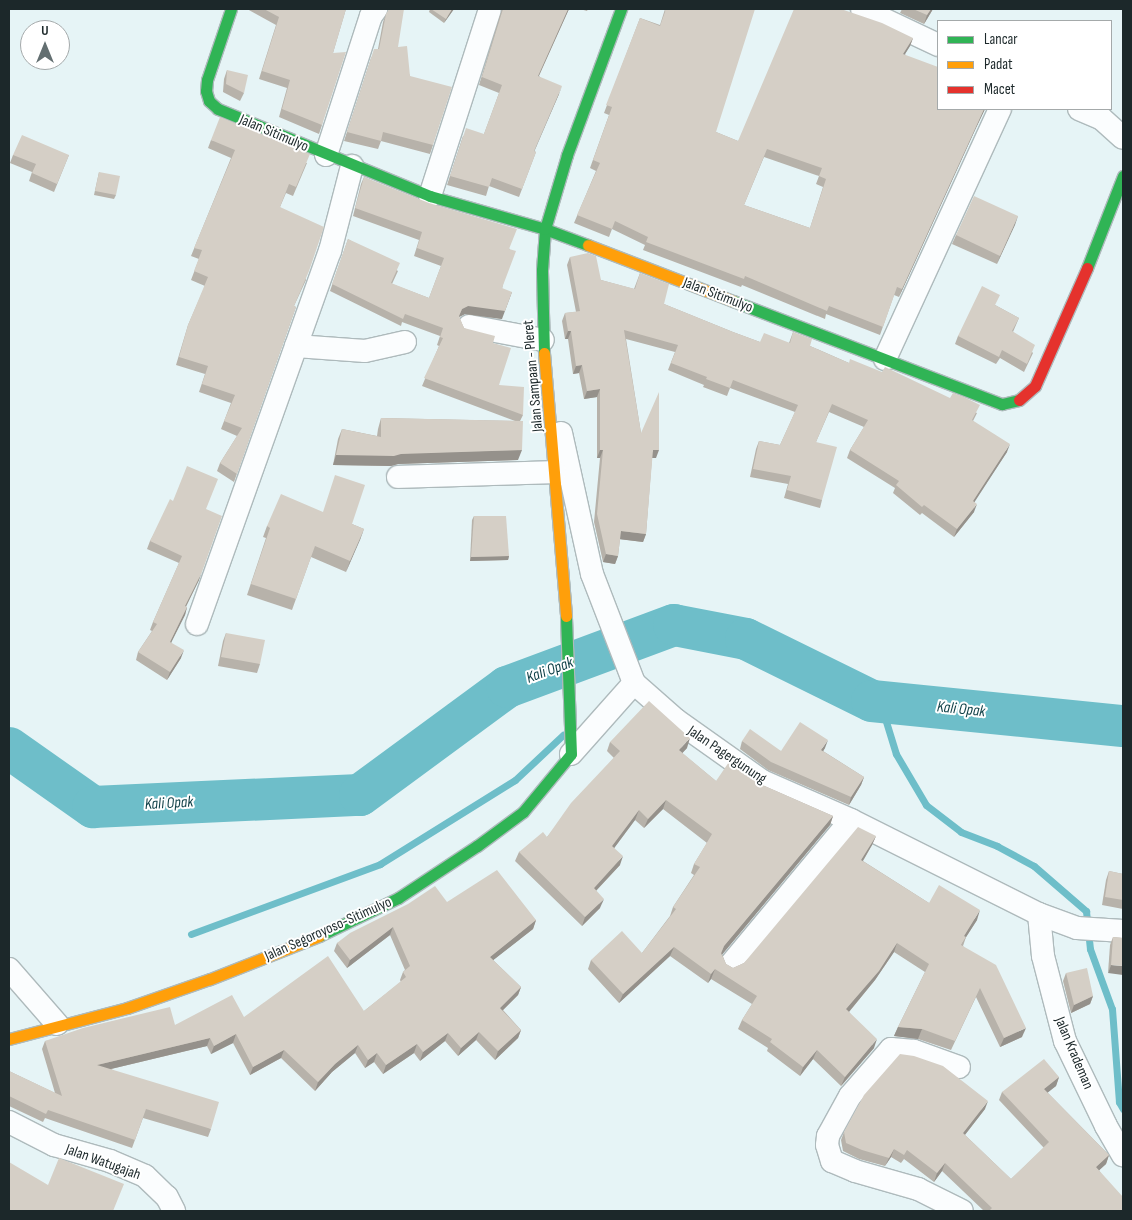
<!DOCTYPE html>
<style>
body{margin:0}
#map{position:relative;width:1132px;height:1220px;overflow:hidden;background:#e6f4f6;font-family:"Sofia Sans Condensed",sans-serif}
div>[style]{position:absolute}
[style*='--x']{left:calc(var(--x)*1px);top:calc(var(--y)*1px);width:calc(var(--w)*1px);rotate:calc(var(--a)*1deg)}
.stream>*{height:7px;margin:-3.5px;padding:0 3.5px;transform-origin:3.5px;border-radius:3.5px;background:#6ebec9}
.river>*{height:42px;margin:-21px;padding:0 21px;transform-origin:21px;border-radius:21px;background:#6ebec9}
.roads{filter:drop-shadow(1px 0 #aebabc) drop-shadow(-1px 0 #aebabc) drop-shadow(0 1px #aebabc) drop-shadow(0 -1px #aebabc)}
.street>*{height:22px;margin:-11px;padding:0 11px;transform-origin:11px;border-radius:11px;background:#fbfdfe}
.fast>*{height:11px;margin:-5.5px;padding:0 5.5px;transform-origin:5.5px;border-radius:5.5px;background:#30b455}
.slow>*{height:11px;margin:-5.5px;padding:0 5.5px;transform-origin:5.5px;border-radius:5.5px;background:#ff9f0a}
.jam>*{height:11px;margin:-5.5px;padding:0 5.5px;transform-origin:5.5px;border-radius:5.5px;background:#e5322d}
.wall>*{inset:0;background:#b7b2aa}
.shaded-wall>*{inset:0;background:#95918b}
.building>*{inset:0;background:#d5cfc6}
span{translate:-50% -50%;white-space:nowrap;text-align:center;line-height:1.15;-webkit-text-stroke:4px #fff;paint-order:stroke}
.street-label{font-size:15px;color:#1c282a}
.water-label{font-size:16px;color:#0e3f46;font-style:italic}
.frame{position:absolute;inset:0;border:10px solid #1c282a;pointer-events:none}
.legend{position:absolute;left:937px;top:20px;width:175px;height:90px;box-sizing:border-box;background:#fff;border:1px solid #a4a9aa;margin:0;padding:6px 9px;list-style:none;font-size:15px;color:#1c282a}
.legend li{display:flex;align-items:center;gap:10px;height:25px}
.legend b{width:25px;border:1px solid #a4a9aa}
.north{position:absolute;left:20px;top:20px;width:50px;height:50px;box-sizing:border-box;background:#fff;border:1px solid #a4a9aa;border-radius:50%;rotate:0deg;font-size:14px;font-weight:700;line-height:20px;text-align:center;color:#1c282a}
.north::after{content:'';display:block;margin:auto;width:18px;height:22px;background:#636f71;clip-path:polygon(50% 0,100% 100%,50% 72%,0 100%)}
</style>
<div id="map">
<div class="stream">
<div style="--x:880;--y:702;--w:54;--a:72.9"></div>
<div style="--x:896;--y:754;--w:59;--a:59.5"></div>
<div style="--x:926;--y:805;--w:44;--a:37.6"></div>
<div style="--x:961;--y:832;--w:39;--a:21"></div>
<div style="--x:997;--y:846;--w:42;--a:28.4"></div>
<div style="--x:1034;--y:866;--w:69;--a:40.9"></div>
<div style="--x:1086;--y:911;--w:38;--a:84"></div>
<div style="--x:1090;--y:949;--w:64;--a:69.9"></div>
<div style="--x:1112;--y:1009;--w:93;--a:85.7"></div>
<div style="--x:1119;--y:1102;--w:8;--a:60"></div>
<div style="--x:191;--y:934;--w:202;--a:-20.3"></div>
<div style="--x:380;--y:864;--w:159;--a:-31.9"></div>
<div style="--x:515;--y:780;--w:66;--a:-43.2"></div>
</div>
<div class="river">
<div style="--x:9;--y:748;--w:103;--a:35.1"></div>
<div style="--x:93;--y:807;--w:267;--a:-2.6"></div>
<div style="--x:360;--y:795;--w:182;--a:-36.3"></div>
<div style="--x:507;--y:687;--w:178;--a:-20.4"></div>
<div style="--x:674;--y:625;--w:73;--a:11"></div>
<div style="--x:746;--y:639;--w:140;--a:26.2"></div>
<div style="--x:872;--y:701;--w:252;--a:5.7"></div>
</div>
<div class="roads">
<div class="street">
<div style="--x:862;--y:9;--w:84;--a:25.3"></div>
<div style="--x:1079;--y:109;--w:25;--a:23"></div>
<div style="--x:1102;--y:119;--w:28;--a:42"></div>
<div style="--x:326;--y:155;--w:146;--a:-72.1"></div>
<div style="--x:371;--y:16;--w:9;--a:-54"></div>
<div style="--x:430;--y:196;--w:196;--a:-72.2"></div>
<div style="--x:469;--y:326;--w:75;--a:10.7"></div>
<div style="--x:296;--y:346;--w:69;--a:4.1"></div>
<div style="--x:365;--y:351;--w:41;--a:-12.7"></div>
<div style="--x:885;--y:359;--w:275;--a:-65.3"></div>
<div style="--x:561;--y:433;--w:144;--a:77.6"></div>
<div style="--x:592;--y:574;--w:117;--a:68.9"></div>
<div style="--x:634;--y:683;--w:56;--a:41.4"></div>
<div style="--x:676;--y:720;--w:105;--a:35.3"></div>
<div style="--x:762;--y:781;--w:97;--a:23.7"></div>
<div style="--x:851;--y:820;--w:210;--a:26.6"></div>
<div style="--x:1039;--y:914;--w:40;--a:20.2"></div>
<div style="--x:1077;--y:928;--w:46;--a:3.7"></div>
<div style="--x:398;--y:477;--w:157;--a:-1.8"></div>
<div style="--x:197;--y:624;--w:396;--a:-70.4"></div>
<div style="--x:330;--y:251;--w:88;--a:-75.5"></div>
<div style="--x:571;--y:754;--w:95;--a:-48.4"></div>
<div style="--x:1039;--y:914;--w:42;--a:84.6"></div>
<div style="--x:1043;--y:956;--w:88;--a:75.5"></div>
<div style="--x:1065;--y:1041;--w:94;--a:64.2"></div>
<div style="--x:1106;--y:1126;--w:34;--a:60"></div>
<div style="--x:731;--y:964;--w:187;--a:-50.2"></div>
<div style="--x:9;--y:969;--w:73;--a:48.9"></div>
<div style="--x:959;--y:1067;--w:48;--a:-160.4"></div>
<div style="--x:914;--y:1051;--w:23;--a:-175"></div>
<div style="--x:891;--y:1049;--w:62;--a:131.1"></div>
<div style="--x:850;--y:1096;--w:46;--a:118.8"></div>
<div style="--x:828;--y:1136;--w:9;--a:96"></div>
<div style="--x:827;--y:1145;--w:17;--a:73"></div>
<div style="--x:832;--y:1161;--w:25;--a:23"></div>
<div style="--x:855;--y:1171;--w:66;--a:15.9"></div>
<div style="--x:918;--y:1189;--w:49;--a:26.6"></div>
<div style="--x:9;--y:1122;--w:51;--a:27.1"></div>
<div style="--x:54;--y:1145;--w:58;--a:15.9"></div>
<div style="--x:110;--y:1161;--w:38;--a:23"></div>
<div style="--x:145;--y:1176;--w:30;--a:44"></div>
<div style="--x:167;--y:1197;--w:16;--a:63"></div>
</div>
<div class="fast">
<div style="--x:231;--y:9;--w:75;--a:108.7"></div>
<div style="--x:207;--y:80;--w:11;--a:95"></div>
<div style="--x:206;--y:91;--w:10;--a:73"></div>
<div style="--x:209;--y:101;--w:12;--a:42"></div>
<div style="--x:218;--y:109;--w:229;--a:22.3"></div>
<div style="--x:430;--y:196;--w:120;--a:16"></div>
<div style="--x:545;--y:229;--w:46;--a:20.4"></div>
<div style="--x:1087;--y:268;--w:99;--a:-68.6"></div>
<div style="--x:733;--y:301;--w:288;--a:21"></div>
<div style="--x:1002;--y:404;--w:17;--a:-13"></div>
<div style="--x:544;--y:353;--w:83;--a:-91.4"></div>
<div style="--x:542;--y:270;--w:41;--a:-85.8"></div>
<div style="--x:545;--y:229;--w:77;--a:-73.4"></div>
<div style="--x:567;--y:155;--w:156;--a:-69.7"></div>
<div style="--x:319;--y:936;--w:88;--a:-25.7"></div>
<div style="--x:398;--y:898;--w:95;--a:-33.4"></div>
<div style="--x:477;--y:846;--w:57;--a:-36.5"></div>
<div style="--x:523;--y:812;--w:75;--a:-50.4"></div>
<div style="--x:571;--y:754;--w:138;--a:-92.1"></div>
</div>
<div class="slow">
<div style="--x:588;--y:245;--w:155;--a:21.1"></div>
<div style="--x:544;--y:353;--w:264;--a:85.2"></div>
<div style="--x:9;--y:1039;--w:122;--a:-14.7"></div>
<div style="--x:127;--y:1008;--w:88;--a:-19.3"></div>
<div style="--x:210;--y:979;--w:117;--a:-21.5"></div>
</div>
<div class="jam">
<div style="--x:1019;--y:400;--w:21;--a:-41"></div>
<div style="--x:1035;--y:386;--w:129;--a:-66.2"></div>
</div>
</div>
<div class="wall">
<div style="clip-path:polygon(247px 9px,346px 9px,333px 53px,322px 125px,319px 134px,279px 117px,287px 88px,259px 79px,276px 25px)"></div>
<div style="clip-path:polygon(430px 9px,454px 9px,444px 23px,429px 12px)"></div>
<div style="clip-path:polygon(502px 9px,569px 9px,539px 76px,559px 94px,534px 151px,536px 152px,519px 197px,489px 186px,486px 196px,447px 185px,463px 136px,484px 134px,499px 93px,479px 85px)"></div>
<div style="clip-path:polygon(580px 9px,588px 9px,587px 11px)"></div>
<div style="clip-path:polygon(evenodd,665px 9px,716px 132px,738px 141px,913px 38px,910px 46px,905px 54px,938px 109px,985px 109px,975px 130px,899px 297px,894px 295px,880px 335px,826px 314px,825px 319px,742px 285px,741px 287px,643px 250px,645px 245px,612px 229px,609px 237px,574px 223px,596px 171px,590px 168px,609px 115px,604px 113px,640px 18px,660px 25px,665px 9px,764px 157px,819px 176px,816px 184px,823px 187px,810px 228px,744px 205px,764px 157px)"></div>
<div style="clip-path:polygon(902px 9px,933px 9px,924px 24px,900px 13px)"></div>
<div style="clip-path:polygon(386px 14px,398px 47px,410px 76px,433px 145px,430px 154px,381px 141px,378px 149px,344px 141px,371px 58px,378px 49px,383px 22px)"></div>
<div style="clip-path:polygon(227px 70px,244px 93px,240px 101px,223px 92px,224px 79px)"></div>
<div style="clip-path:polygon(211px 140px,307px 163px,293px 196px,286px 193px,280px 207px,306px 280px,294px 306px,296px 307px,234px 482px,217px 471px,220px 463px,237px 436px,221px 429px,231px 403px,199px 392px,205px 374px,176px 365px,188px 325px,205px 286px,191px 280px,199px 259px,191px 256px,231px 158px,208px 148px)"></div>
<div style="clip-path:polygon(13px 155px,69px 155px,54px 192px,29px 181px,32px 172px,10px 163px)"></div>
<div style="clip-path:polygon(99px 172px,116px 195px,114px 199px,94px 195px)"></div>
<div style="clip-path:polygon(364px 177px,510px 249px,502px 289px,502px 319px,465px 314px,459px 317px,464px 328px,493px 343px,499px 385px,523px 415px,520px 421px,518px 460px,398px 464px,391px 466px,333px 465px,338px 439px,342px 429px,377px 436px,378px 429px,381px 418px,515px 421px,422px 386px,439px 346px,437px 345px,440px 336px,402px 322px,401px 326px,330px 291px,348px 239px,398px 271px,392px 284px,429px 298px,441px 266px,414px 256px,419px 240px,353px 216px,361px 184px)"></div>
<div style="clip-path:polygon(1018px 216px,997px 264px,952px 244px,956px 235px)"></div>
<div style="clip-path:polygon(570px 257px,601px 280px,634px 289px,640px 273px,664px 304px,733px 332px,760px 342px,789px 343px,793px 332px,810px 346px,849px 363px,977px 413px,973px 421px,1007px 452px,974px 502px,974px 512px,954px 537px,922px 513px,920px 515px,893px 493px,895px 488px,847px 458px,850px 450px,864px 427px,829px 412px,816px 442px,822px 500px,820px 508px,784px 498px,788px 484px,750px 477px,756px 449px,759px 441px,780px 445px,795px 412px,730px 388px,727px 396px,703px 387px,704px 385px,668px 370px,675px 352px,626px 339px,641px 433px,656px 458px,652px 458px,646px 534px,643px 542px,620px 539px,618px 556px,615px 564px,603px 562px,594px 522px,600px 458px,597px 458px,597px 397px,584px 399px,579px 373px,573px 374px,568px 339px,565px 339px,562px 321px,565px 313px,576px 312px,567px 265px)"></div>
<div style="clip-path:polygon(995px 305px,1019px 318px,1013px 332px,1033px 353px,1024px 372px,1000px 358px,996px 364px,955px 344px,958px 336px)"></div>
<div style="clip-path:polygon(173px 501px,206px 509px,199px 580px,186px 607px,187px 607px,185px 615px,171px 642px,181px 658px,167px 680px,136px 660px,138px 652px,152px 631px,150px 630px,153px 622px,179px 563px,147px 549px,150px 541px)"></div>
<div style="clip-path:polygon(474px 516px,509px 556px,508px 560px,470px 561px,472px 520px)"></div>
<div style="clip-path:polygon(352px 524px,364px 529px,346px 572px,311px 557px,292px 610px,247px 595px,266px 538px,263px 537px,267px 526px)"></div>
<div style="clip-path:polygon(226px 633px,260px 664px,257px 673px,218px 666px,223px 641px)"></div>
<div style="clip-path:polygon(742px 741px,781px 751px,825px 748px,823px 751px,864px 777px,861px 785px,849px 805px,768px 770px,740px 749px)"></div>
<div style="clip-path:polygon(610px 742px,687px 748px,682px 753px,716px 781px,760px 784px,833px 816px,830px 825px,722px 954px,726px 964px,733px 968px,744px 963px,876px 836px,872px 845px,863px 861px,929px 903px,977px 920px,966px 937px,963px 946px,1022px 1037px,1000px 1047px,976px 997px,951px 1050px,918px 1039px,894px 1036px,898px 1027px,925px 972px,894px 952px,875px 980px,849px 1012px,874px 1048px,841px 1086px,813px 1059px,800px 1076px,767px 1051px,768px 1048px,738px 1029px,742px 1020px,752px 1004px,711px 979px,708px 983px,670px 956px,619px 1003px,588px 969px,591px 960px,642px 953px,670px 916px,673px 907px,694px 875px,691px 873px,694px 864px,707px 843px,663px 809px,644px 828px,635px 820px,614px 848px,620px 865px,596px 891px,600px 908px,582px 926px,515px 861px,519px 852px,547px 837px,614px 758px,607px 751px)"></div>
<div style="clip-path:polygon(1109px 871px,1123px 874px,1123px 909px,1102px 905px,1106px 880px)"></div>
<div style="clip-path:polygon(447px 902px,536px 920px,533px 929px,493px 960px,521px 987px,518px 995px,503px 1010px,521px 1030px,518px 1038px,495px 1060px,476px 1040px,458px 1056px,445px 1041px,420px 1061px,414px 1053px,383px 1074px,374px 1062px,365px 1068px,355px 1053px,332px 1072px,315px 1091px,281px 1058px,250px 1075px,233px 1043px,211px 1054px,207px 1046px,111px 1069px,211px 1129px,208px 1137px,143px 1118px,132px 1148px,45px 1118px,43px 1122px,9px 1106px,9px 1071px,55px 1093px,42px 1049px,45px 1041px,175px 1025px,244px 1017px,364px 1011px,401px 982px,400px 980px,403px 972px,405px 970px,390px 935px,347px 968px,334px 951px,337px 943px)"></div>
<div style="clip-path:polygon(1113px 937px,1123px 938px,1108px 973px,1110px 945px)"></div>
<div style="clip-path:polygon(1066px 973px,1093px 996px,1090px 1004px,1071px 1013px,1063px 981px)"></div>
<div style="clip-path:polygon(1059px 1077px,1056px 1086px,1047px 1092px,1109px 1155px,1106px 1164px,1099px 1170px,1123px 1211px,984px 1211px,942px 1171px,934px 1182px,904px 1159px,901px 1163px,891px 1157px,885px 1166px,859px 1159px,843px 1151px,841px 1140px,844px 1132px,985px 1109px,965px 1135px,1011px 1179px,1044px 1148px,999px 1100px,1002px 1092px)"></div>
</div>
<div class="shaded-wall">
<div style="clip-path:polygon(452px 9px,454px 9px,444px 23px,446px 19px)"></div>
<div style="clip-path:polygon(568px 9px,569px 9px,535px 84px,538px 76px)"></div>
<div style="clip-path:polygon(931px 9px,933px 9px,924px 24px,927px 15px)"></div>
<div style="clip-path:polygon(913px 38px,910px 46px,900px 62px,903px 54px)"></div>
<div style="clip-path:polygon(562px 86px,559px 94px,531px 159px,534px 151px)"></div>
<div style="clip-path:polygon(984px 109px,985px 109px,975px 130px,899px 297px,902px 289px)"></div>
<div style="clip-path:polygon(1018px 216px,1015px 225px,997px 264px,1000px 256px)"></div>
<div style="clip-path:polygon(512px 292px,502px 319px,465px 314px,459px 317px,459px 316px,462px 309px,468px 306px)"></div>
<div style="clip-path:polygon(568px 331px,571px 331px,568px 339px,565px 339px)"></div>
<div style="clip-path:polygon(582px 365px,579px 373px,573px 374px,576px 366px)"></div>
<div style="clip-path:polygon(600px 389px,597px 397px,584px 399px,587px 391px)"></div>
<div style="clip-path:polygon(1010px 444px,1007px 452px,970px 509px,973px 501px)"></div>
<div style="clip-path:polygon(522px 450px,518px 460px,398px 464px,391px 466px,333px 465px,336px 455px)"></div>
<div style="clip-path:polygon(600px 450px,603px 450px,600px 458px,597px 458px)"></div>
<div style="clip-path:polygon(653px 450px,659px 450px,656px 458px,650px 458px)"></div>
<div style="clip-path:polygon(977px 504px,974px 512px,954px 537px,957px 529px)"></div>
<div style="clip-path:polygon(364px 529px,360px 540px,346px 572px,350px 561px)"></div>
<div style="clip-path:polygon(621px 531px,646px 534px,643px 542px,618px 539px)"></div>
<div style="clip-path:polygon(606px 554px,618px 556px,615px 564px,603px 562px)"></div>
<div style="clip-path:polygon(509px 556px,508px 560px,470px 561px,471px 557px)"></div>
<div style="clip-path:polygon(202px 572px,199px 580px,182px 614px,185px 606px)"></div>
<div style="clip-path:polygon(187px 607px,185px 615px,168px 649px,170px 642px)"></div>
<div style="clip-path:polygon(184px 650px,181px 658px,167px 680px,170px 672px)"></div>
<div style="clip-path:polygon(690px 738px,687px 748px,676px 760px,679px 750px)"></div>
<div style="clip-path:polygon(828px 740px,825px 748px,819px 758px,821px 750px)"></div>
<div style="clip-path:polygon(864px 777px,861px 785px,849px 805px,851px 797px)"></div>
<div style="clip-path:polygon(666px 800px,663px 809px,644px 828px,648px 819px)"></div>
<div style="clip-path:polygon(639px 810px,635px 820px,609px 855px,612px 846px)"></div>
<div style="clip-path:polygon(833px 816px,830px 825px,721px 956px,718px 962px,724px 946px)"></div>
<div style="clip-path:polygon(876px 836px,872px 845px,858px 869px,861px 860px)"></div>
<div style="clip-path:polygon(623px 856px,620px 865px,590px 897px,594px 888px)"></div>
<div style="clip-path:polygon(604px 899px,600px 908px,582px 926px,585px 917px)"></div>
<div style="clip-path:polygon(980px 910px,977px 920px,961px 945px,964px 936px)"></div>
<div style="clip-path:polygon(536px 920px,533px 929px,487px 965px,490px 957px)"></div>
<div style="clip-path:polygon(393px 927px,390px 935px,347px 968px,350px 960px)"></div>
<div style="clip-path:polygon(897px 943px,894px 952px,875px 980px,843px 1019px,846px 1009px)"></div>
<div style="clip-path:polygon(674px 947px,670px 956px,619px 1003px,623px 994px)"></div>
<div style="clip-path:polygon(1111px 965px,1123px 966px,1123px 975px,1108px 973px)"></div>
<div style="clip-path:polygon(715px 969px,711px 979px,708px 983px,711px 974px)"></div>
<div style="clip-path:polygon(521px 987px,518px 995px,497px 1016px,500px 1008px)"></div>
<div style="clip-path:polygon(1093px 996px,1090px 1004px,1071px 1013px,1074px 1005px)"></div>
<div style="clip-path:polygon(898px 1027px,922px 1029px,918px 1039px,894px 1036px)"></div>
<div style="clip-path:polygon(1026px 1028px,1022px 1037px,1000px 1047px,1004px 1038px)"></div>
<div style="clip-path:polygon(521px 1030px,518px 1038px,495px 1060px,498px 1051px)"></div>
<div style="clip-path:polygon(479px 1032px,476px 1040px,458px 1056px,461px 1048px)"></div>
<div style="clip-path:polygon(448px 1033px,445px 1041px,420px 1061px,423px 1052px)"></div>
<div style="clip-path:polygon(236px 1034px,233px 1043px,211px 1054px,214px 1046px)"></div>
<div style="clip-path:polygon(210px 1038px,207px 1046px,94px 1073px,97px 1065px)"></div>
<div style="clip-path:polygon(877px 1039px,874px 1048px,841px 1086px,845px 1077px)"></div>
<div style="clip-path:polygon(417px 1044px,414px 1053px,383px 1074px,386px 1065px)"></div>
<div style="clip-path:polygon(358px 1045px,355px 1053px,332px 1072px,315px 1091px,318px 1082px,335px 1064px)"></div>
<div style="clip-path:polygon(284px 1050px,281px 1058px,250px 1075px,253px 1067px)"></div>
<div style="clip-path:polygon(817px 1050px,813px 1059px,800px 1076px,803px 1067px)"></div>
<div style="clip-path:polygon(377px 1053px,374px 1062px,365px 1068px,368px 1060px)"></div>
<div style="clip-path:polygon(1059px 1077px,1056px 1086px,1041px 1098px,1044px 1089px)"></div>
<div style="clip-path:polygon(988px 1101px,985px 1109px,960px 1141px,963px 1133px)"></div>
<div style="clip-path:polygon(894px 1149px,891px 1157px,885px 1166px,889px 1158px)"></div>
<div style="clip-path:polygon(1109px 1155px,1106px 1164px,1093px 1176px,1096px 1167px)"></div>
<div style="clip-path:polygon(945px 1163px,942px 1171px,934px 1182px,937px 1173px)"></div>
</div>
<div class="building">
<div style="clip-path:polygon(264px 9px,346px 9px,333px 53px,346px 52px,322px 125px,282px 109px,290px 80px,262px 71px,279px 17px)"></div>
<div style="clip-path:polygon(389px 9px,404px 9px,398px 47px,407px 46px,410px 76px,452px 87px,433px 145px,383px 132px,381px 141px,347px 132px,374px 49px,379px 49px,386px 14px)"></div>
<div style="clip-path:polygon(431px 9px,452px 9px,446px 19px)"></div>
<div style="clip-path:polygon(503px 9px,568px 9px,538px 76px,562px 86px,534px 151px,536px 152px,522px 189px,492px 178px,489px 187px,450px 176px,466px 128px,484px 134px,502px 85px,482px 77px)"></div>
<div style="clip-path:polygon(evenodd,666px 9px,755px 9px,716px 132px,738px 141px,794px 9px,841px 9px,882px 23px,913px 38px,903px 54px,938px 67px,938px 109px,984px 109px,902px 289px,897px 287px,883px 327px,829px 306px,827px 311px,745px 276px,744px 279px,646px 242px,648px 237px,615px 221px,612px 229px,577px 215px,600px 163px,593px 160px,612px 107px,606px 105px,640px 18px,660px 26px,666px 9px,767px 149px,822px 168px,819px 176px,826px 179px,810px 228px,744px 205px,767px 149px)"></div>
<div style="clip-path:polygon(913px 9px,931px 9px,927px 15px)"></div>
<div style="clip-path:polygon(227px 70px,248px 75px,244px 93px,226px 84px)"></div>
<div style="clip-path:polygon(220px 117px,310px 154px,296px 187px,289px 184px,280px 207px,324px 227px,309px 271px,294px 306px,296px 307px,237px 474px,220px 463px,242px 428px,224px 421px,235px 395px,202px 384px,208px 366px,179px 357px,188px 325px,208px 277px,194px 271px,202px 250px,194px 248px,235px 150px,211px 140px)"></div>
<div style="clip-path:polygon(22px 135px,69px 155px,57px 184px,32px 173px,36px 164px,13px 155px)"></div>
<div style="clip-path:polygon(99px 172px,120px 176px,116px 195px,95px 191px)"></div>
<div style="clip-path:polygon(364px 177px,429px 203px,517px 229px,509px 249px,516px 251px,502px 288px,512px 292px,505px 311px,468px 306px,462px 309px,459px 316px,464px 328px,495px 336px,493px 343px,511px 348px,499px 385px,524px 387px,523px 415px,424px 378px,443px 338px,440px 337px,443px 328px,405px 314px,403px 319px,332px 284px,348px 239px,400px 263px,391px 283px,429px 298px,444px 258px,417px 248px,422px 232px,355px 208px)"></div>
<div style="clip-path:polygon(974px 196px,1018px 216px,1000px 256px,956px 235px)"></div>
<div style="clip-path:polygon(588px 253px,596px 256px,601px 280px,635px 289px,640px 273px,669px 284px,664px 304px,733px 332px,760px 342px,764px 333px,790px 343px,793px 332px,812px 339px,810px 346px,849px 363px,850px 359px,882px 372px,885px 367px,950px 398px,953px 393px,964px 397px,980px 405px,972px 420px,1010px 444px,973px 501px,977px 504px,957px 529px,924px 505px,922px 507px,896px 485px,899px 481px,850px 450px,868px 420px,832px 404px,816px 442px,837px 447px,822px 500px,787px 490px,791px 476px,753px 469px,759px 441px,780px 445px,798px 405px,733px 380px,730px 388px,706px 379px,707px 377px,671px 363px,678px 345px,624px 330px,641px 433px,659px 392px,659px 450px,653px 450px,646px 534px,621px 531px,618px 556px,606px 554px,597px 514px,603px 450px,600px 450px,600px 389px,587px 391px,582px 365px,576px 366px,571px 331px,568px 331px,565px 313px,580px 311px,570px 257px)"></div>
<div style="clip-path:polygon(982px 286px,1000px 295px,995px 305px,1019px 318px,1012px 331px,1035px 345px,1027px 364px,1002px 350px,999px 357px,958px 336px)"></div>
<div style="clip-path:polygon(381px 418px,523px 421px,522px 450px,401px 454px,394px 456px,336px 455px,342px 429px,381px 437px)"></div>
<div style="clip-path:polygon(187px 466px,218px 479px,206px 509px,222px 516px,202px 572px,185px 606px,187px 607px,170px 642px,184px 650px,170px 672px,138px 652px,157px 624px,153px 622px,182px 556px,150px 541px,170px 499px,173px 501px)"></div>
<div style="clip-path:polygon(335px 475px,365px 485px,352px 524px,364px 529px,350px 561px,315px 546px,296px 599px,251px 584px,270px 528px,267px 526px,281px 494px,323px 512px)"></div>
<div style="clip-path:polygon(474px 516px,506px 516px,509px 556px,471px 557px)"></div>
<div style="clip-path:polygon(226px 633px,265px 640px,260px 664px,221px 657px)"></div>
<div style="clip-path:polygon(649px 701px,690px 738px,679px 750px,716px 781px,729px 762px,760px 784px,833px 816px,724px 946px,721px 953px,726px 964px,733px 968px,744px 963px,858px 827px,876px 836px,861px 860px,929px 903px,939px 885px,980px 910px,964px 936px,966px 937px,961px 945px,996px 965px,1026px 1028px,1004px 1038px,980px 988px,955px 1041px,922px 1029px,898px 1027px,929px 964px,897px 943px,879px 971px,846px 1009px,877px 1039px,845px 1077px,817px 1050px,803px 1067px,770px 1042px,772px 1039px,742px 1020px,757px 996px,715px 969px,711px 974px,674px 947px,623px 994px,591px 960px,622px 931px,642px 953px,676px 909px,673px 907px,700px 867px,694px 864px,712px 834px,666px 800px,648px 819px,639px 810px,612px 846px,623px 856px,594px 888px,604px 899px,585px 917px,519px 852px,543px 832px,547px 837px,571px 803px,620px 751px,610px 742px)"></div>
<div style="clip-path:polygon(800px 722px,828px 740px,821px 750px,864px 777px,851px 797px,771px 762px,742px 741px,750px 729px,781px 751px)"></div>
<div style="clip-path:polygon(497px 870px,536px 920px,490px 957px,521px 987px,500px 1008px,521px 1030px,498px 1051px,479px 1032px,461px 1048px,448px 1033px,423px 1052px,417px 1044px,386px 1065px,377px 1053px,368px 1060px,358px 1045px,335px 1064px,318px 1082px,284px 1050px,253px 1067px,236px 1034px,214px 1046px,210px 1038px,97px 1065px,219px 1102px,211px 1129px,146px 1109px,135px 1140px,48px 1110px,46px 1114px,9px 1096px,9px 1071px,62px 1096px,45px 1041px,83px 1028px,170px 1007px,175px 1025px,232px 995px,244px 1017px,328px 956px,364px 1011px,406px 977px,403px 972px,410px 966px,393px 927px,350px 960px,337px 943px,350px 933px,408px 904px,435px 886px,447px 902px)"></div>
<div style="clip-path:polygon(1109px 871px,1123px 874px,1123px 900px,1105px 897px)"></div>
<div style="clip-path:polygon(1113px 937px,1123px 938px,1123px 966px,1111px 965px)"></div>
<div style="clip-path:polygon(1087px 968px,1093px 996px,1074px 1005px,1066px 973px)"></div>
<div style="clip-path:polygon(900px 1054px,914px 1056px,943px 1066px,988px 1101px,963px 1133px,1011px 1179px,1049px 1142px,1002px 1092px,1044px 1059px,1059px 1077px,1044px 1089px,1109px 1155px,1096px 1167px,1123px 1197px,1123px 1211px,1038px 1211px,1037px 1210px,1036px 1211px,989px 1211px,992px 1208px,945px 1163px,937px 1173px,907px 1150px,904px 1155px,894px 1149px,889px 1158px,862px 1150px,846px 1143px,844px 1132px,864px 1095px)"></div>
<div style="clip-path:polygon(59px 1158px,124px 1184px,113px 1211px,9px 1211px,9px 1162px,48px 1185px)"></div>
</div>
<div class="street-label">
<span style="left:274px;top:133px;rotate:23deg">Jalan Sitimulyo</span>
<span style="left:718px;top:295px;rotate:21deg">Jalan Sitimulyo</span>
<span style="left:533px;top:376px;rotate:-95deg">Jalan Sampaan - Pleret</span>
<span style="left:727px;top:755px;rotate:34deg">Jalan Pagergunung</span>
<span style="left:328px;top:929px;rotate:-24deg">Jalan Segoroyoso-Sitimulyo</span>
<span style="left:1074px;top:1053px;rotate:67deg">Jalan Krademan</span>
<span style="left:103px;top:1162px;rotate:20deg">Jalan Watugajah</span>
</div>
<div class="water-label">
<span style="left:550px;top:671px;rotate:-20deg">Kali Opak</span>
<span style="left:961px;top:710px;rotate:6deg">Kali Opak</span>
<span style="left:169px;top:804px;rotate:-3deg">Kali Opak</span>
</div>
<div class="frame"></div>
<ul class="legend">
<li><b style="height:6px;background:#30b455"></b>Lancar</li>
<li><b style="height:6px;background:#ff9f0a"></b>Padat</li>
<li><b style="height:6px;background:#e5322d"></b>Macet</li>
</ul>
<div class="north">U</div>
</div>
